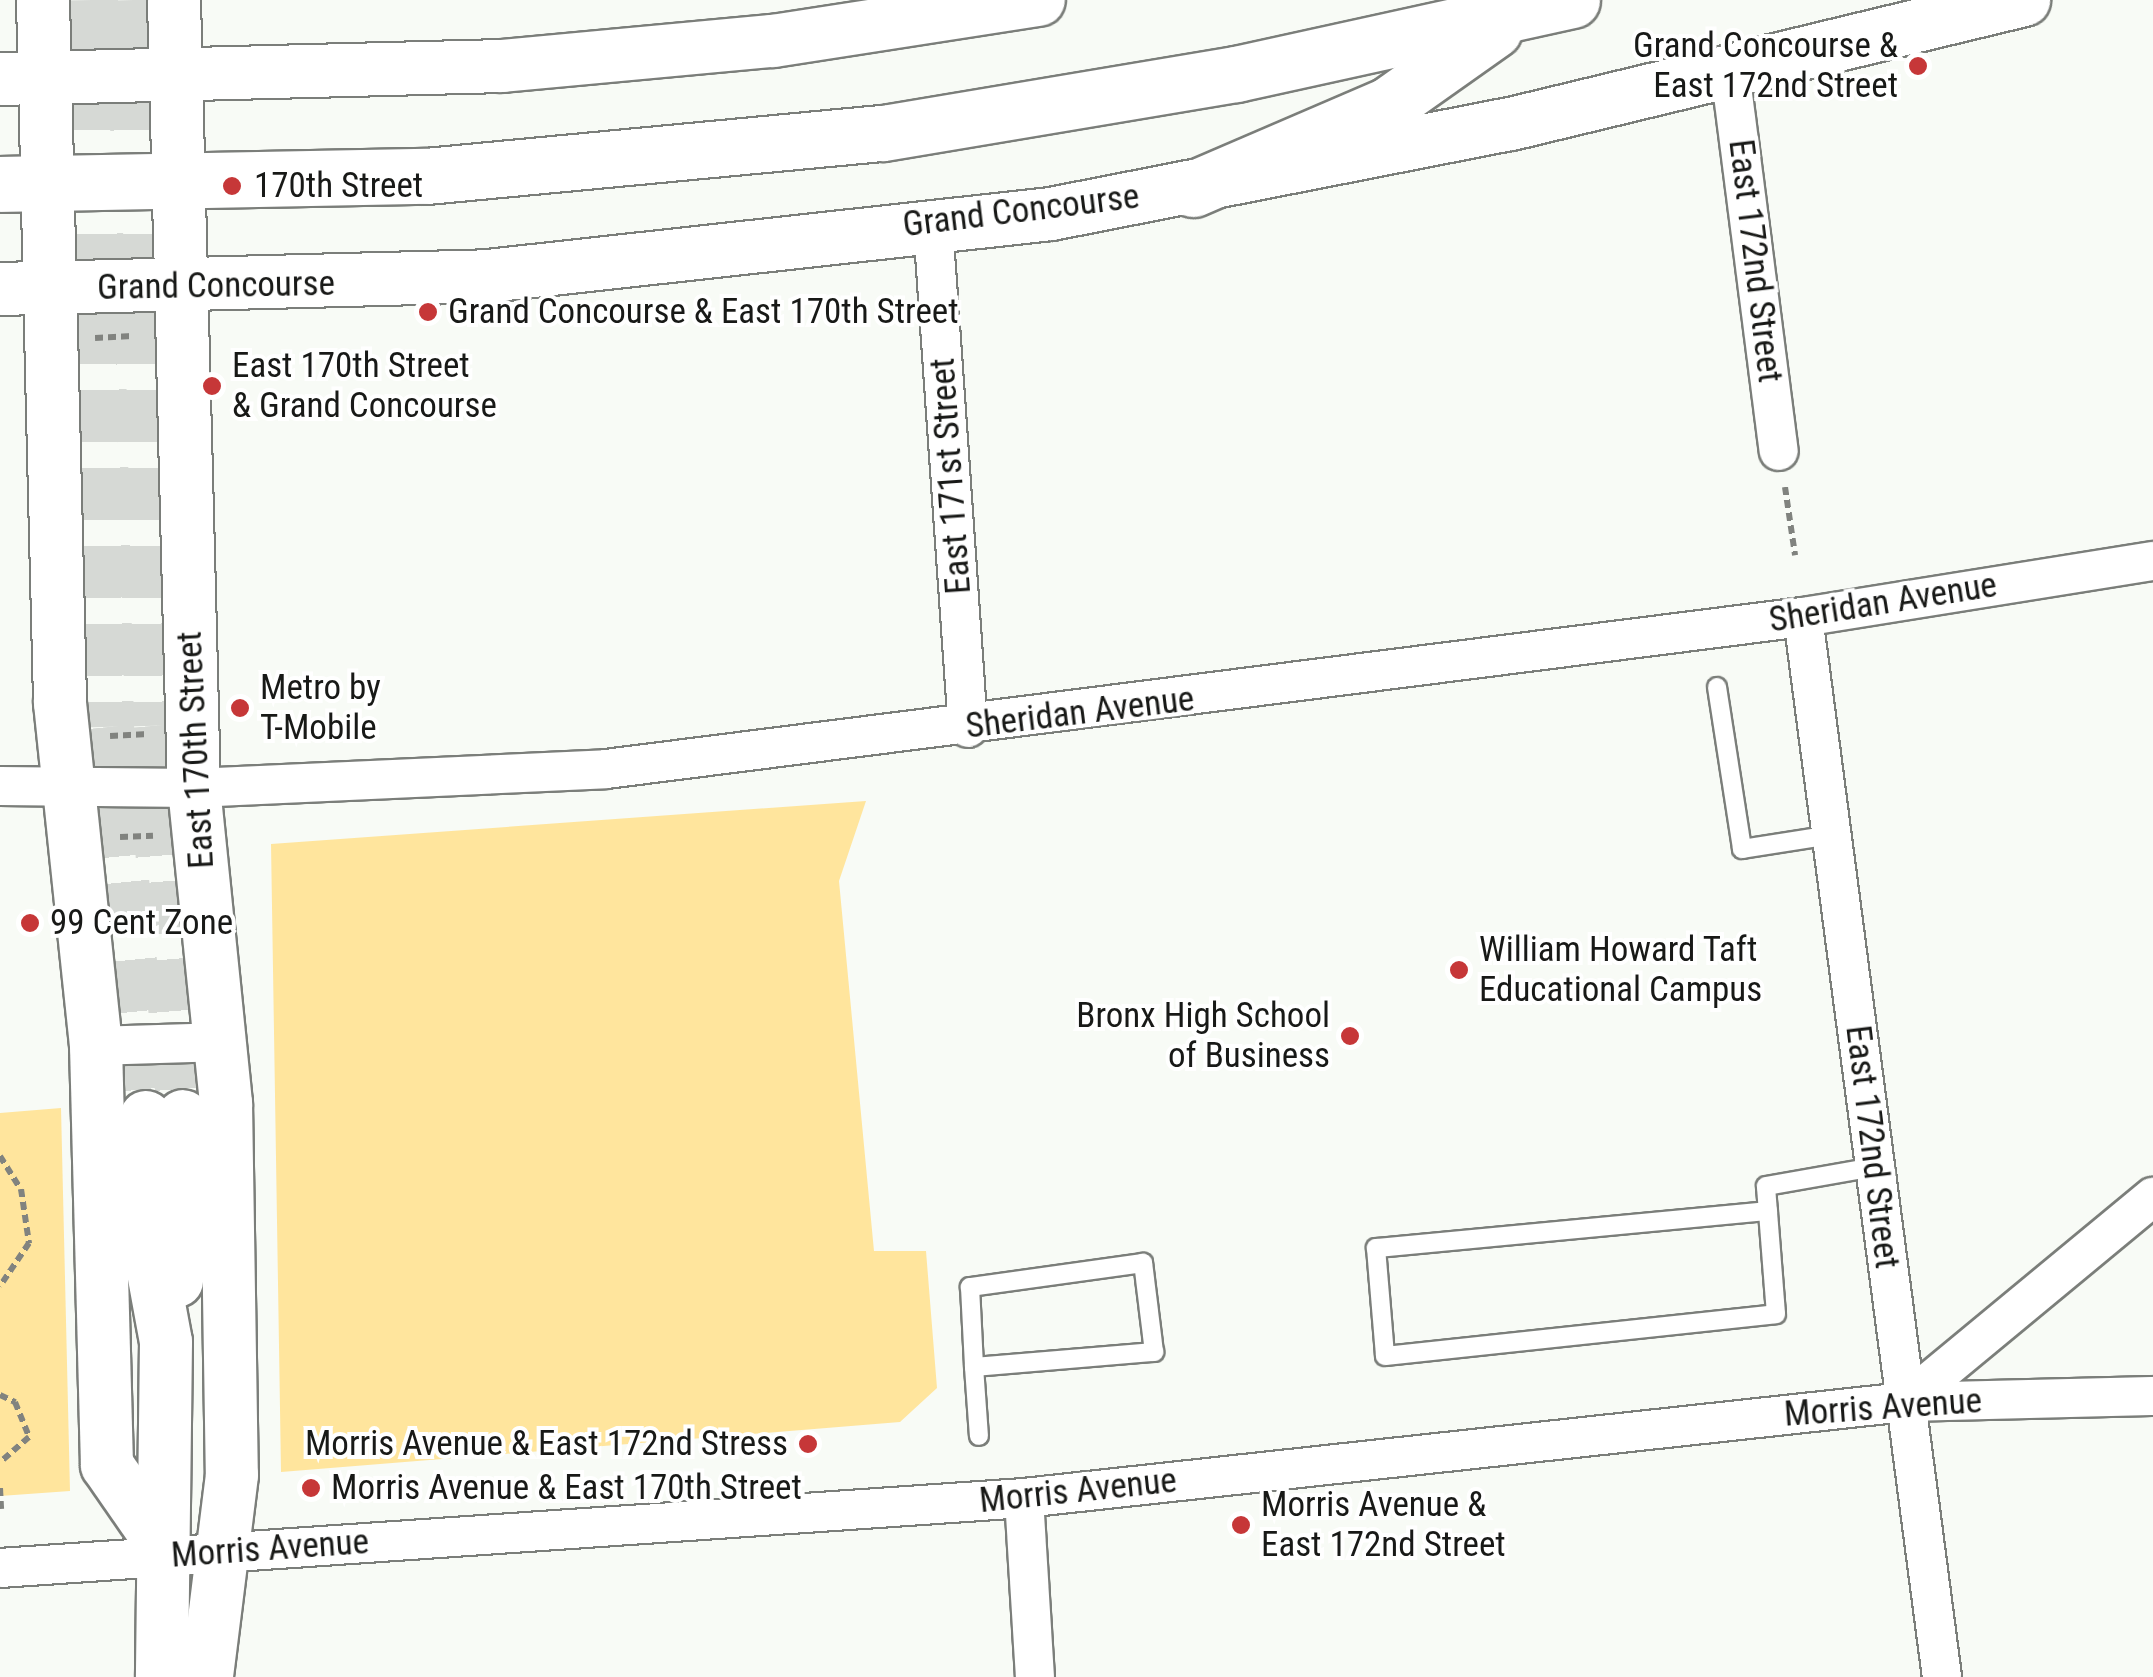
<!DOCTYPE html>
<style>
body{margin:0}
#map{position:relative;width:2153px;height:1677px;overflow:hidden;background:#f8fbf6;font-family:"Roboto Condensed",sans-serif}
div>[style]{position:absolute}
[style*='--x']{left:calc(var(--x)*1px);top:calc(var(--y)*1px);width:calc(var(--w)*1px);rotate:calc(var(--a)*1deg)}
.green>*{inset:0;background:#ffe59d}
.secondary-tunnel>*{height:52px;margin-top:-26px;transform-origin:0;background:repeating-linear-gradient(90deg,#d6d9d5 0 52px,transparent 0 78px)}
.path>*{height:6px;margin-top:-3px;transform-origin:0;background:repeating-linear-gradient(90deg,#81837f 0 8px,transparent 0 13px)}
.roads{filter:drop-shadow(2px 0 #7b7e7a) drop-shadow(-2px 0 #7b7e7a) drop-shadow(0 2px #7b7e7a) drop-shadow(0 -2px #7b7e7a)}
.lane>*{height:18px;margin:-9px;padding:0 9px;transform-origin:9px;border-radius:9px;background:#fff}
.street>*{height:38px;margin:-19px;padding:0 19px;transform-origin:19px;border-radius:19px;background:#fff}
.secondary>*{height:52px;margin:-26px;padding:0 26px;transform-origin:26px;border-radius:26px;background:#fff}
.primary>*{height:55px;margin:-27.5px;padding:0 27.5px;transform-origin:27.5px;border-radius:27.5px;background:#fff}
.dots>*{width:28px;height:28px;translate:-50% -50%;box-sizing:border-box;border:5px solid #fff;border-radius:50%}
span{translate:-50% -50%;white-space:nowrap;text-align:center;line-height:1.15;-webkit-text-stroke:8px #fff;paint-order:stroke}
.poi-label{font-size:35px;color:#181917}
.right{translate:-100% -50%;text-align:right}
.left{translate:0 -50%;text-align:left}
.street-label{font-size:35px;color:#181917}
</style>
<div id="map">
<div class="green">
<div style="clip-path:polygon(866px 801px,839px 881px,874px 1251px,926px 1251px,937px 1388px,900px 1422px,281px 1472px,271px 844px)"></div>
<div style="clip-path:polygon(61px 1108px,70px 1491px,0 1496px,0 1113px)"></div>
</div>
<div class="secondary-tunnel">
<div style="--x:92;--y:0;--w:727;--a:88.74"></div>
<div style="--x:108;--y:727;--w:392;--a:84.4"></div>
<div style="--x:133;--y:0;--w:726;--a:88.58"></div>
<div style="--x:151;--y:726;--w:391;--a:85.3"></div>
</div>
<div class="path">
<div style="--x:95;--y:338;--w:37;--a:-3"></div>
<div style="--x:1785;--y:487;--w:69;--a:81.6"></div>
<div style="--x:110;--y:736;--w:38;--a:-3"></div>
<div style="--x:120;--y:837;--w:33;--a:-2"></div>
<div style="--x:0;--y:1156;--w:39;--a:58"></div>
<div style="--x:21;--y:1189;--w:55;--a:81.6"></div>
<div style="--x:29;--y:1243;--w:52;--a:124"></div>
<div style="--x:0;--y:1395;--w:17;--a:25"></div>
<div style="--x:15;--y:1402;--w:38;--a:68"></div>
<div style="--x:29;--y:1437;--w:38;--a:139"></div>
<div style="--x:0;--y:1488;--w:21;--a:87"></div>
</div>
<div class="roads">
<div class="lane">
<div style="--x:1717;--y:687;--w:164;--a:81.2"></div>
<div style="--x:1742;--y:849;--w:90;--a:-8.9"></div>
<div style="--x:1768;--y:1211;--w:394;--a:174.6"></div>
<div style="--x:1376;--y:1248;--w:108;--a:85.2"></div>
<div style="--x:1385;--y:1356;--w:393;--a:-6.1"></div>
<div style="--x:1776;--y:1314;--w:128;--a:-94.5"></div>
<div style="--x:1766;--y:1186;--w:110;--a:-10"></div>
<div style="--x:974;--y:1367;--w:181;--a:-4.8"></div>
<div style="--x:1154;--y:1352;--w:90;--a:-97"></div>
<div style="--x:1143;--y:1263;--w:175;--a:172.1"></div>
<div style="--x:970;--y:1287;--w:80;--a:87.1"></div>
<div style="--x:974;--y:1367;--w:69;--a:85.9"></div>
</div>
<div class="street">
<div style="--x:1730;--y:71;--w:383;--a:82.7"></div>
<div style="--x:933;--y:225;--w:504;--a:86.02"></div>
<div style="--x:1803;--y:617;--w:1069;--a:82.53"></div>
<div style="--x:0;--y:786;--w:194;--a:0.6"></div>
<div style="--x:194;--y:788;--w:412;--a:-2.6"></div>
<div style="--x:606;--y:769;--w:1207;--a:-7.24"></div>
<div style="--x:1803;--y:617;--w:354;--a:-9.1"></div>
<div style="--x:96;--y:1046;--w:126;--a:-1.8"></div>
<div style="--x:1905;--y:1402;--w:322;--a:-39.6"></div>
<div style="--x:1024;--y:1498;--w:179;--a:86.5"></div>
<div style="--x:0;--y:1568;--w:1026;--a:-3.91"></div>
<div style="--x:1024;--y:1498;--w:886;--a:-6.22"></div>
<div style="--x:1905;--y:1402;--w:248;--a:-1.4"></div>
</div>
<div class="secondary">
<div style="--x:43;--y:0;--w:703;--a:88.61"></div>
<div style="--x:60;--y:703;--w:345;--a:84"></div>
<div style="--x:96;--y:1046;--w:419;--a:88.5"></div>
<div style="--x:107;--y:1465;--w:111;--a:55.3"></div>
<div style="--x:174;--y:0;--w:788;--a:88.55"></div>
<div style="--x:194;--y:788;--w:317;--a:84.2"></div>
<div style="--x:226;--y:1103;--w:372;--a:89.1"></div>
<div style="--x:232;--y:1475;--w:204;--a:97.1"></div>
<div style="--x:0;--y:79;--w:502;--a:-1.48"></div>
<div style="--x:502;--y:66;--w:272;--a:-5.3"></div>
<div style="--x:773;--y:41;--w:269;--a:-8.8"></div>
<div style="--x:0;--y:289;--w:488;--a:-1.5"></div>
<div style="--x:488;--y:276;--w:566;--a:-6.28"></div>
<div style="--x:1051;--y:214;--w:469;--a:-11.1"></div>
<div style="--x:1511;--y:124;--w:528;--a:-13.59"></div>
<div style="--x:146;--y:1117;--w:144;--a:88"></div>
<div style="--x:151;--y:1261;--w:82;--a:79.5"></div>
<div style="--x:166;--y:1342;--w:335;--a:90.7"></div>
<div style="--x:177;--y:1281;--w:165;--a:-87.9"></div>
</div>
<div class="primary">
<div style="--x:0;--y:184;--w:426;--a:-1.1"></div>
<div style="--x:426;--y:176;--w:459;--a:-5.4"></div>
<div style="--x:883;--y:133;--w:358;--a:-9.5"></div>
<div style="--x:1236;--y:74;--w:344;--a:-12.4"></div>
<div style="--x:1193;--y:189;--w:212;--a:-23.3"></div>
<div style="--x:1388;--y:105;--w:130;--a:-35.3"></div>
</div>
</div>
<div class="dots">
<div style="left:1918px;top:66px;background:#c63738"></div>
<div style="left:232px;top:186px;background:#c63738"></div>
<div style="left:428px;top:312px;background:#c63738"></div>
<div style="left:212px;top:386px;background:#c63738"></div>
<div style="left:240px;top:708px;background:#c63738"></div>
<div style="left:30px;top:923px;background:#c63738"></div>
<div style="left:1459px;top:970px;background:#c63738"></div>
<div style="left:1350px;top:1036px;background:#c63738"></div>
<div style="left:808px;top:1444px;background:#c63738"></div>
<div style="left:311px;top:1488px;background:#c63738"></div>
<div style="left:1241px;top:1525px;background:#c63738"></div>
</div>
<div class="poi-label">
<span class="right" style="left:1898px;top:66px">Grand Concourse &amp;<br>East 172nd Street</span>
<span class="left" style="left:254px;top:186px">170th Street</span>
<span class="left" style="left:448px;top:312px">Grand Concourse &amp; East 170th Street</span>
<span class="left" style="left:232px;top:386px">East 170th Street<br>&amp; Grand Concourse</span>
<span class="left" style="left:260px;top:708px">Metro by<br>T-Mobile</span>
<span class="left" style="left:50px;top:923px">99 Cent Zone</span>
<span class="left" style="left:1479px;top:970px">William Howard Taft<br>Educational Campus</span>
<span class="right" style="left:1330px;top:1036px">Bronx High School<br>of Business</span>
<span class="right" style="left:788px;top:1444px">Morris Avenue &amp; East 172nd Stress</span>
<span class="left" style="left:331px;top:1488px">Morris Avenue &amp; East 170th Street</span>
<span class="left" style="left:1261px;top:1525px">Morris Avenue &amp;<br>East 172nd Street</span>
</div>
<div class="street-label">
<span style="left:1021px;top:211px;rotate:-7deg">Grand Concourse</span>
<span style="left:1755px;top:261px;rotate:83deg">East 172nd Street</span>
<span style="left:216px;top:286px;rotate:-1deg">Grand Concourse</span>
<span style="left:951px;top:476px;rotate:-94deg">East 171st Street</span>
<span style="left:1883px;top:603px;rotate:-9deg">Sheridan Avenue</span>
<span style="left:1080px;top:713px;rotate:-7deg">Sheridan Avenue</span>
<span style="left:196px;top:750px;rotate:-93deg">East 170th Street</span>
<span style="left:1872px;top:1147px;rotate:83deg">East 172nd Street</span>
<span style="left:1883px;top:1408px;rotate:-4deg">Morris Avenue</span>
<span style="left:1078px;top:1491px;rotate:-6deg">Morris Avenue</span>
<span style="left:270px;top:1549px;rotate:-4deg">Morris Avenue</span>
</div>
</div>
